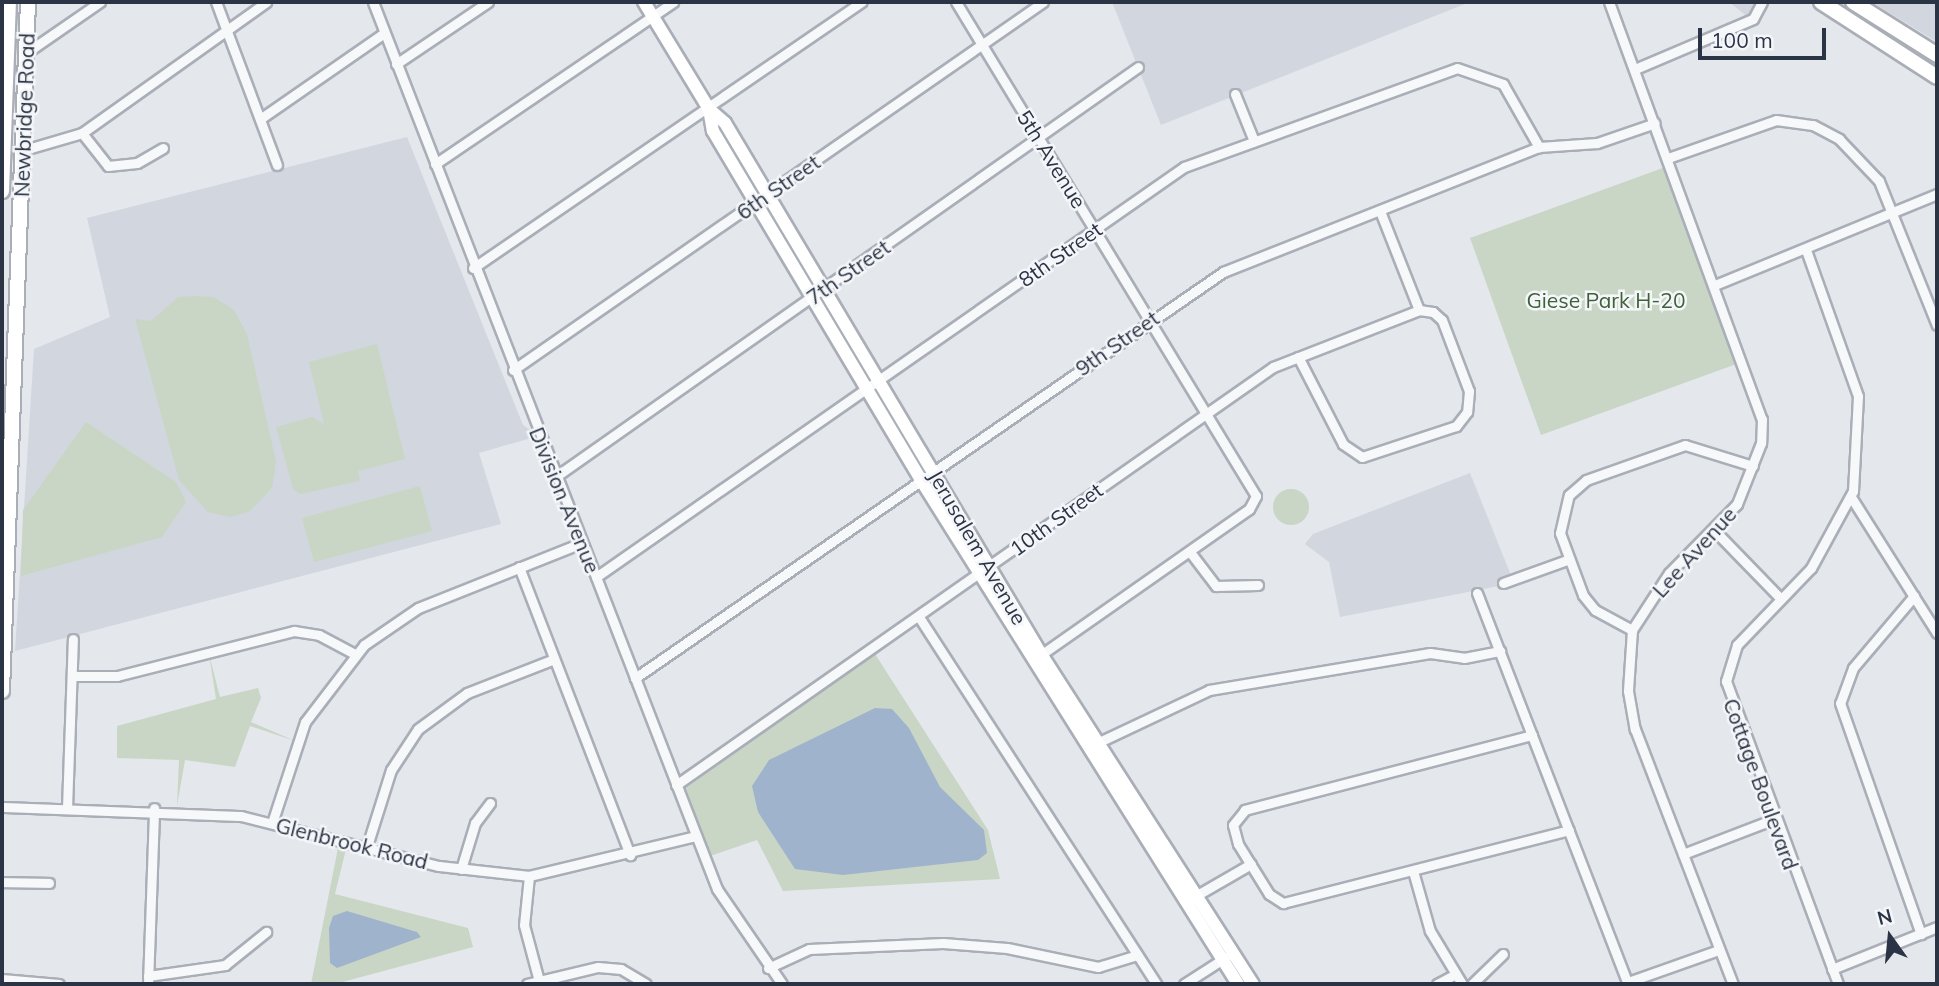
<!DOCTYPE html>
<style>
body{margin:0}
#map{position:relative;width:1939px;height:986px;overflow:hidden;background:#e4e7ec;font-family:Mulish,sans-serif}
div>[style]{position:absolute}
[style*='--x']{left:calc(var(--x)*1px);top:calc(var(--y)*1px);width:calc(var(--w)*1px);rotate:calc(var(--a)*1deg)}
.built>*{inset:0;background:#d2d6de}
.green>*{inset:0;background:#c9d6c5}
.round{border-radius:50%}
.water>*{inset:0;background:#9fb4cc}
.roads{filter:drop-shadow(2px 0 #a9aeb7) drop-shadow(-2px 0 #a9aeb7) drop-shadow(0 2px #a9aeb7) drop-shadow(0 -2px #a9aeb7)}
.street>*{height:9px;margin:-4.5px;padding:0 4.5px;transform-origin:4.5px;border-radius:4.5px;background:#f7f8fa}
.secondary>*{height:12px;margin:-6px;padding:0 6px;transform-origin:6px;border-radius:6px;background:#fff}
.primary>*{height:14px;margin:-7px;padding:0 7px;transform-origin:7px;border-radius:7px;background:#fff}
span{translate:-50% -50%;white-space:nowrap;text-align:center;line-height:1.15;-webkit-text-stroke:5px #f4f6f9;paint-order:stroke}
.street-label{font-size:21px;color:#2b3445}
.park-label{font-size:21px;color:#3f6138}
.frame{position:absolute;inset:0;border:4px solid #2b3445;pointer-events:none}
.north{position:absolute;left:1855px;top:902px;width:70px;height:70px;-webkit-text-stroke:5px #f4f6f9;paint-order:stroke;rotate:345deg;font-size:19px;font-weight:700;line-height:28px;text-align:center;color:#2b3445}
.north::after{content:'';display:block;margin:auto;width:24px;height:32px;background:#2b3445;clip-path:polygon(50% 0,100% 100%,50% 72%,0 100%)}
.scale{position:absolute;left:1698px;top:28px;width:128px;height:32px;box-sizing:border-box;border:4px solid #2b3445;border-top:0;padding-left:9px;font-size:21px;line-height:24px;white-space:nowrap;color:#2b3445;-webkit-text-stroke:5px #f4f6f9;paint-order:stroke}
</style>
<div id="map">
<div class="built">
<div style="clip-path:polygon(1112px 2px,1470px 2px,1161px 125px)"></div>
<div style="clip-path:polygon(1729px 2px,1757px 2px,1748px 17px)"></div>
<div style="clip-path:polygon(1872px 2px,1937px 2px,1937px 42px)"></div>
<div style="clip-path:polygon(407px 137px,523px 425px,538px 436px,479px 453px,501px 524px,15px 651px,34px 349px,110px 317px,87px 218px)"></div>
<div style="clip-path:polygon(1470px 473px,1514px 583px,1340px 617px,1329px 562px,1305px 544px,1313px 534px)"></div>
</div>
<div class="green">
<div style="clip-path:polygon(1671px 165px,1742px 362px,1541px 435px,1470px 238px)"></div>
<div style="clip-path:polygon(194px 296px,214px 297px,234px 310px,247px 334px,276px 461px,272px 488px,250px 511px,231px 517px,208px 512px,179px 480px,135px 319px,151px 321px,178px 297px)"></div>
<div style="clip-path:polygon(377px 344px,405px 459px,358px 471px,360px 481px,300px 494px,293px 489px,276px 427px,312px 417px,324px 424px,309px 362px)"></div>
<div style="clip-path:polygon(86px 422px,176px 482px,186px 502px,162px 537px,21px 576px,23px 510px)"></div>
<div style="clip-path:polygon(420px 486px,432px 531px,314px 562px,302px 518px)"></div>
<div class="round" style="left:1273px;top:489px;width:36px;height:36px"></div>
<div style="clip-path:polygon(209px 654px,220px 697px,258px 688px,261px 698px,251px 722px,295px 741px,250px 726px,235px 767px,185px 760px,177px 806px,179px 760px,117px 758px,117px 726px,216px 699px)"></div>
<div style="clip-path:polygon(875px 654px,988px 830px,1000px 879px,783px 891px,757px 840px,710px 856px,686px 788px)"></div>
<div style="clip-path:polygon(339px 843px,347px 845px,335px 894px,468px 928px,473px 947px,335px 984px,311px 984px)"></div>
</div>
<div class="water">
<div style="clip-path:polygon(875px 708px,892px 709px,909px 728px,940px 787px,984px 830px,987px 853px,978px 860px,843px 875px,795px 869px,758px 812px,752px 786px,769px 760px)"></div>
<div style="clip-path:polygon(347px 911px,417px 932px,421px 937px,337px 968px,330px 963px,329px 928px,333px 916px)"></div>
</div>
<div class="roads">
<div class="street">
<div style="--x:216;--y:2;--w:174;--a:69.5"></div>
<div style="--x:373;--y:2;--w:951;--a:68.8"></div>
<div style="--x:717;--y:889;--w:115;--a:55.6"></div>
<div style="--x:956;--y:2;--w:578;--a:58.73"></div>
<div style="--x:1256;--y:496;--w:15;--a:118"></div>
<div style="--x:1249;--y:509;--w:256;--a:145"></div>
<div style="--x:1609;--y:2;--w:444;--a:69.9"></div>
<div style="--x:1762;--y:419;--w:24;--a:92"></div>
<div style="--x:1761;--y:443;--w:66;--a:111.5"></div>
<div style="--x:1737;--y:504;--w:97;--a:134.6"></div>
<div style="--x:1669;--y:573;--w:68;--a:123"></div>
<div style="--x:1632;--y:630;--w:61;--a:93.8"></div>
<div style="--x:1628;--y:691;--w:39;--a:80"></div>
<div style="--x:1635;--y:729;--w:273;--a:69"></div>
<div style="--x:26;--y:53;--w:90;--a:-34.6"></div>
<div style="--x:396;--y:64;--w:111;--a:-34"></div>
<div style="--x:1635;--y:69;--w:128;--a:-23"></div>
<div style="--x:1753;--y:19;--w:19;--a:-62"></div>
<div style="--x:1235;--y:94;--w:51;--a:68"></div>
<div style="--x:260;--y:119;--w:151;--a:-34.7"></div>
<div style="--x:82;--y:133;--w:42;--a:51.8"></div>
<div style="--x:108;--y:166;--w:29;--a:-6"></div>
<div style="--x:137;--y:163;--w:30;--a:-30"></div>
<div style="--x:24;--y:150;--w:60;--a:-16.3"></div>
<div style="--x:82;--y:133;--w:226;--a:-35.4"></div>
<div style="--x:1668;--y:158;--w:114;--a:-19.4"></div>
<div style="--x:1776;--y:120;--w:37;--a:8"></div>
<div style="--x:1813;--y:125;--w:30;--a:28"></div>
<div style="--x:1839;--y:139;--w:58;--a:46.4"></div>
<div style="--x:1879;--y:181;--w:155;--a:68.1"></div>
<div style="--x:435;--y:164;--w:288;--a:-34.2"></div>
<div style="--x:1380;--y:211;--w:106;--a:68.5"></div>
<div style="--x:1806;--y:250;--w:155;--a:70.4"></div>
<div style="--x:1858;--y:396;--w:95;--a:93"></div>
<div style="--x:1853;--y:491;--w:88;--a:118.6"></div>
<div style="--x:1811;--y:568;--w:107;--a:133.9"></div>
<div style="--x:1737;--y:645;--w:38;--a:107"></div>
<div style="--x:1726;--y:681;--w:323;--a:69.7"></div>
<div style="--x:473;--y:268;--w:471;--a:-34.4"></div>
<div style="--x:1715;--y:285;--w:240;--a:-22.3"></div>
<div style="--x:513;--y:370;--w:645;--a:-34.77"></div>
<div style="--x:558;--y:475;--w:709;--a:-35.12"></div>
<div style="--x:1851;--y:497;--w:161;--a:57.7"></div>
<div style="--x:1714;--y:530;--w:96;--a:45.8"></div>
<div style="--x:1190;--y:552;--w:43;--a:52.6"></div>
<div style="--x:1216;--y:586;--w:42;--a:-1.4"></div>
<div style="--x:519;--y:567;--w:309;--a:68.9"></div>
<div style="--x:596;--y:577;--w:717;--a:-34.89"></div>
<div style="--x:1184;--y:167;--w:290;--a:-19.9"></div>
<div style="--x:1457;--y:68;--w:49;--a:19.2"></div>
<div style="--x:1503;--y:84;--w:73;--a:60.3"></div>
<div style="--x:1503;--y:583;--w:68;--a:-19.8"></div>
<div style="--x:1477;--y:593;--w:419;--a:68.9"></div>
<div style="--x:1914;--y:596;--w:94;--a:130.3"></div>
<div style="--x:1853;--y:668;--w:37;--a:110"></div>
<div style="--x:1840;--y:703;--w:245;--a:70.7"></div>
<div style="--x:919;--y:617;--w:437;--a:57.1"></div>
<div style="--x:1632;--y:630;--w:42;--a:-151.6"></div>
<div style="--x:1595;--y:610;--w:19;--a:-129"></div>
<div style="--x:1583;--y:595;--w:66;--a:-110.4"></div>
<div style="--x:1560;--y:533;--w:39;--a:-77"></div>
<div style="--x:1569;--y:495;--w:23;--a:-41"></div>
<div style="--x:1586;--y:480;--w:105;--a:-19.5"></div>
<div style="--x:1685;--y:445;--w:71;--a:17.2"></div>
<div style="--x:72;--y:676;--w:45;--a:0"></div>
<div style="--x:117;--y:676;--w:183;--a:-14.3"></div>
<div style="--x:294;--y:631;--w:25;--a:9"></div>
<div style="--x:319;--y:635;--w:40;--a:28"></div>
<div style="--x:635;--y:678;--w:715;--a:-34.62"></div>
<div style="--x:1223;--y:272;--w:340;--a:-21.6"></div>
<div style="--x:1539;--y:147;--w:58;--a:-3.9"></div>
<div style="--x:1597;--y:143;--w:61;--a:-19"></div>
<div style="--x:1532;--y:735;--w:297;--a:165.4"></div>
<div style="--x:1245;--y:810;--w:19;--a:129"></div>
<div style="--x:1233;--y:825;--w:20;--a:75"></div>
<div style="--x:1238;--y:844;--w:59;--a:58.2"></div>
<div style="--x:1269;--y:894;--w:17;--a:33"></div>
<div style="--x:1283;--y:903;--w:295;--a:-14.3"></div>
<div style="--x:1095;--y:744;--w:126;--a:-25.3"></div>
<div style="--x:1209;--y:690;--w:224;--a:-9.5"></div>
<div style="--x:1430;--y:653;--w:34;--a:8"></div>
<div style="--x:1464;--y:658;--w:37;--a:-11"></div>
<div style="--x:676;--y:785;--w:729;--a:-35"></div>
<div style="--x:1273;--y:367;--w:157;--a:-21.3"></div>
<div style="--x:1419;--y:310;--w:14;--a:8"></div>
<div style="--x:1433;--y:312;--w:12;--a:42"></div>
<div style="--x:1442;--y:320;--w:76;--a:69.2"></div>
<div style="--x:1469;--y:391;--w:21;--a:95"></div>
<div style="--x:1467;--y:412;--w:18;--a:128"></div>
<div style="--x:1456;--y:426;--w:99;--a:161.7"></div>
<div style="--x:1362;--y:457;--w:23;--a:-146"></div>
<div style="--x:1343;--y:444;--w:98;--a:-117.3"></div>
<div style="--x:2;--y:807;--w:239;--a:2.2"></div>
<div style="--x:241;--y:816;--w:204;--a:14.2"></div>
<div style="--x:439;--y:866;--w:91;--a:6.3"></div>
<div style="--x:529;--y:876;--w:172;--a:-13.5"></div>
<div style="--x:67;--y:808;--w:169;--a:-88"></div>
<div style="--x:272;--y:823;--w:106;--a:-71.9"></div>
<div style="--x:305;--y:722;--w:97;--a:-52.5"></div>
<div style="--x:364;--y:645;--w:65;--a:-34.4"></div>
<div style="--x:418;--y:608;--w:175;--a:-21.7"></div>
<div style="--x:367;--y:846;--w:80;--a:-72.5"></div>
<div style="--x:391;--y:770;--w:49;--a:-56.6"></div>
<div style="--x:418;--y:729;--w:61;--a:-36.3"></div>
<div style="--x:467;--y:693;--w:93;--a:-21.3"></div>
<div style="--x:1683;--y:854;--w:97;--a:-21"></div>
<div style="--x:461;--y:869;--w:48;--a:-73.1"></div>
<div style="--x:475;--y:823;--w:25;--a:-53"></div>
<div style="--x:1413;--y:871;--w:62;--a:74.2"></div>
<div style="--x:1430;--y:931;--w:62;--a:58.9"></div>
<div style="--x:529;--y:876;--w:49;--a:95.8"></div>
<div style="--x:524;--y:925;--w:58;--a:75"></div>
<div style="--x:2;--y:882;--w:47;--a:1.2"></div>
<div style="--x:1192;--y:898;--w:68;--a:-30"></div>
<div style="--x:768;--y:968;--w:45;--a:-24.9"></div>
<div style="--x:809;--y:949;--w:134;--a:-2.6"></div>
<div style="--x:943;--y:943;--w:64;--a:4.5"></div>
<div style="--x:1007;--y:948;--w:93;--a:11.8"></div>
<div style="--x:1098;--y:967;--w:41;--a:-17.1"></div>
<div style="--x:1832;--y:969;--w:113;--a:-21.8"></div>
<div style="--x:148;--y:976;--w:78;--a:-8.1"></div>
<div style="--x:225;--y:965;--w:53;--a:-38.8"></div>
<div style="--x:2;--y:979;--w:57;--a:5"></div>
<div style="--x:1628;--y:982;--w:96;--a:-19.4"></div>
<div style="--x:148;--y:984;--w:176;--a:-88"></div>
<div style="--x:527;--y:984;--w:73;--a:-13.5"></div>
<div style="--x:598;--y:967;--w:23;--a:5"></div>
<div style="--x:621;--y:969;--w:29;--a:31"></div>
<div style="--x:1184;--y:984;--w:50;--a:-32.7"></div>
<div style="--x:1437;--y:984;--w:21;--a:-28"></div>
<div style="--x:1472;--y:984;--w:43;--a:-44.1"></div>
</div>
<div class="secondary">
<div style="--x:644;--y:2;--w:125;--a:58.7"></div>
<div style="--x:709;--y:109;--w:21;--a:41"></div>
<div style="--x:725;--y:123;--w:618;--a:59.24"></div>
<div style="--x:1041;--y:654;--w:392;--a:57.3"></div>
<div style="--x:709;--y:109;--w:22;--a:80"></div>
<div style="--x:713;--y:131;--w:406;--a:59.2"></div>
<div style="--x:921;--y:480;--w:595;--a:57.83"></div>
</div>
<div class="primary">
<div style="--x:1821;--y:2;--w:138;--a:32.9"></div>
<div style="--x:1853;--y:2;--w:99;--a:32.2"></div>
<div style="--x:2;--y:191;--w:189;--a:-87.9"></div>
<div style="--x:2;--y:691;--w:689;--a:-87.84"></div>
</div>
</div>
<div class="street-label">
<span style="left:24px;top:115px;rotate:-88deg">Newbridge Road</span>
<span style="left:1052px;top:159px;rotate:58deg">5th Avenue</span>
<span style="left:778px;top:187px;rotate:-35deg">6th Street</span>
<span style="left:1060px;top:254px;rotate:-35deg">8th Street</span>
<span style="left:848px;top:272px;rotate:-35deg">7th Street</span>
<span style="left:1117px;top:343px;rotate:-35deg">9th Street</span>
<span style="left:565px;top:500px;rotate:68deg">Division Avenue</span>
<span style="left:1056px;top:519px;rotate:-36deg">10th Street</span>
<span style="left:978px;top:547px;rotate:60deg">Jerusalem Avenue</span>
<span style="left:1694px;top:552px;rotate:-48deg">Lee Avenue</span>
<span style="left:1761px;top:784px;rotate:70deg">Cottage Boulevard</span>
<span style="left:352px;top:843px;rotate:14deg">Glenbrook Road</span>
</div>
<div class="park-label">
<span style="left:1606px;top:300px">Giese Park H-20</span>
</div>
<div class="frame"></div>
<div class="north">N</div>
<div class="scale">100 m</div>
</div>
